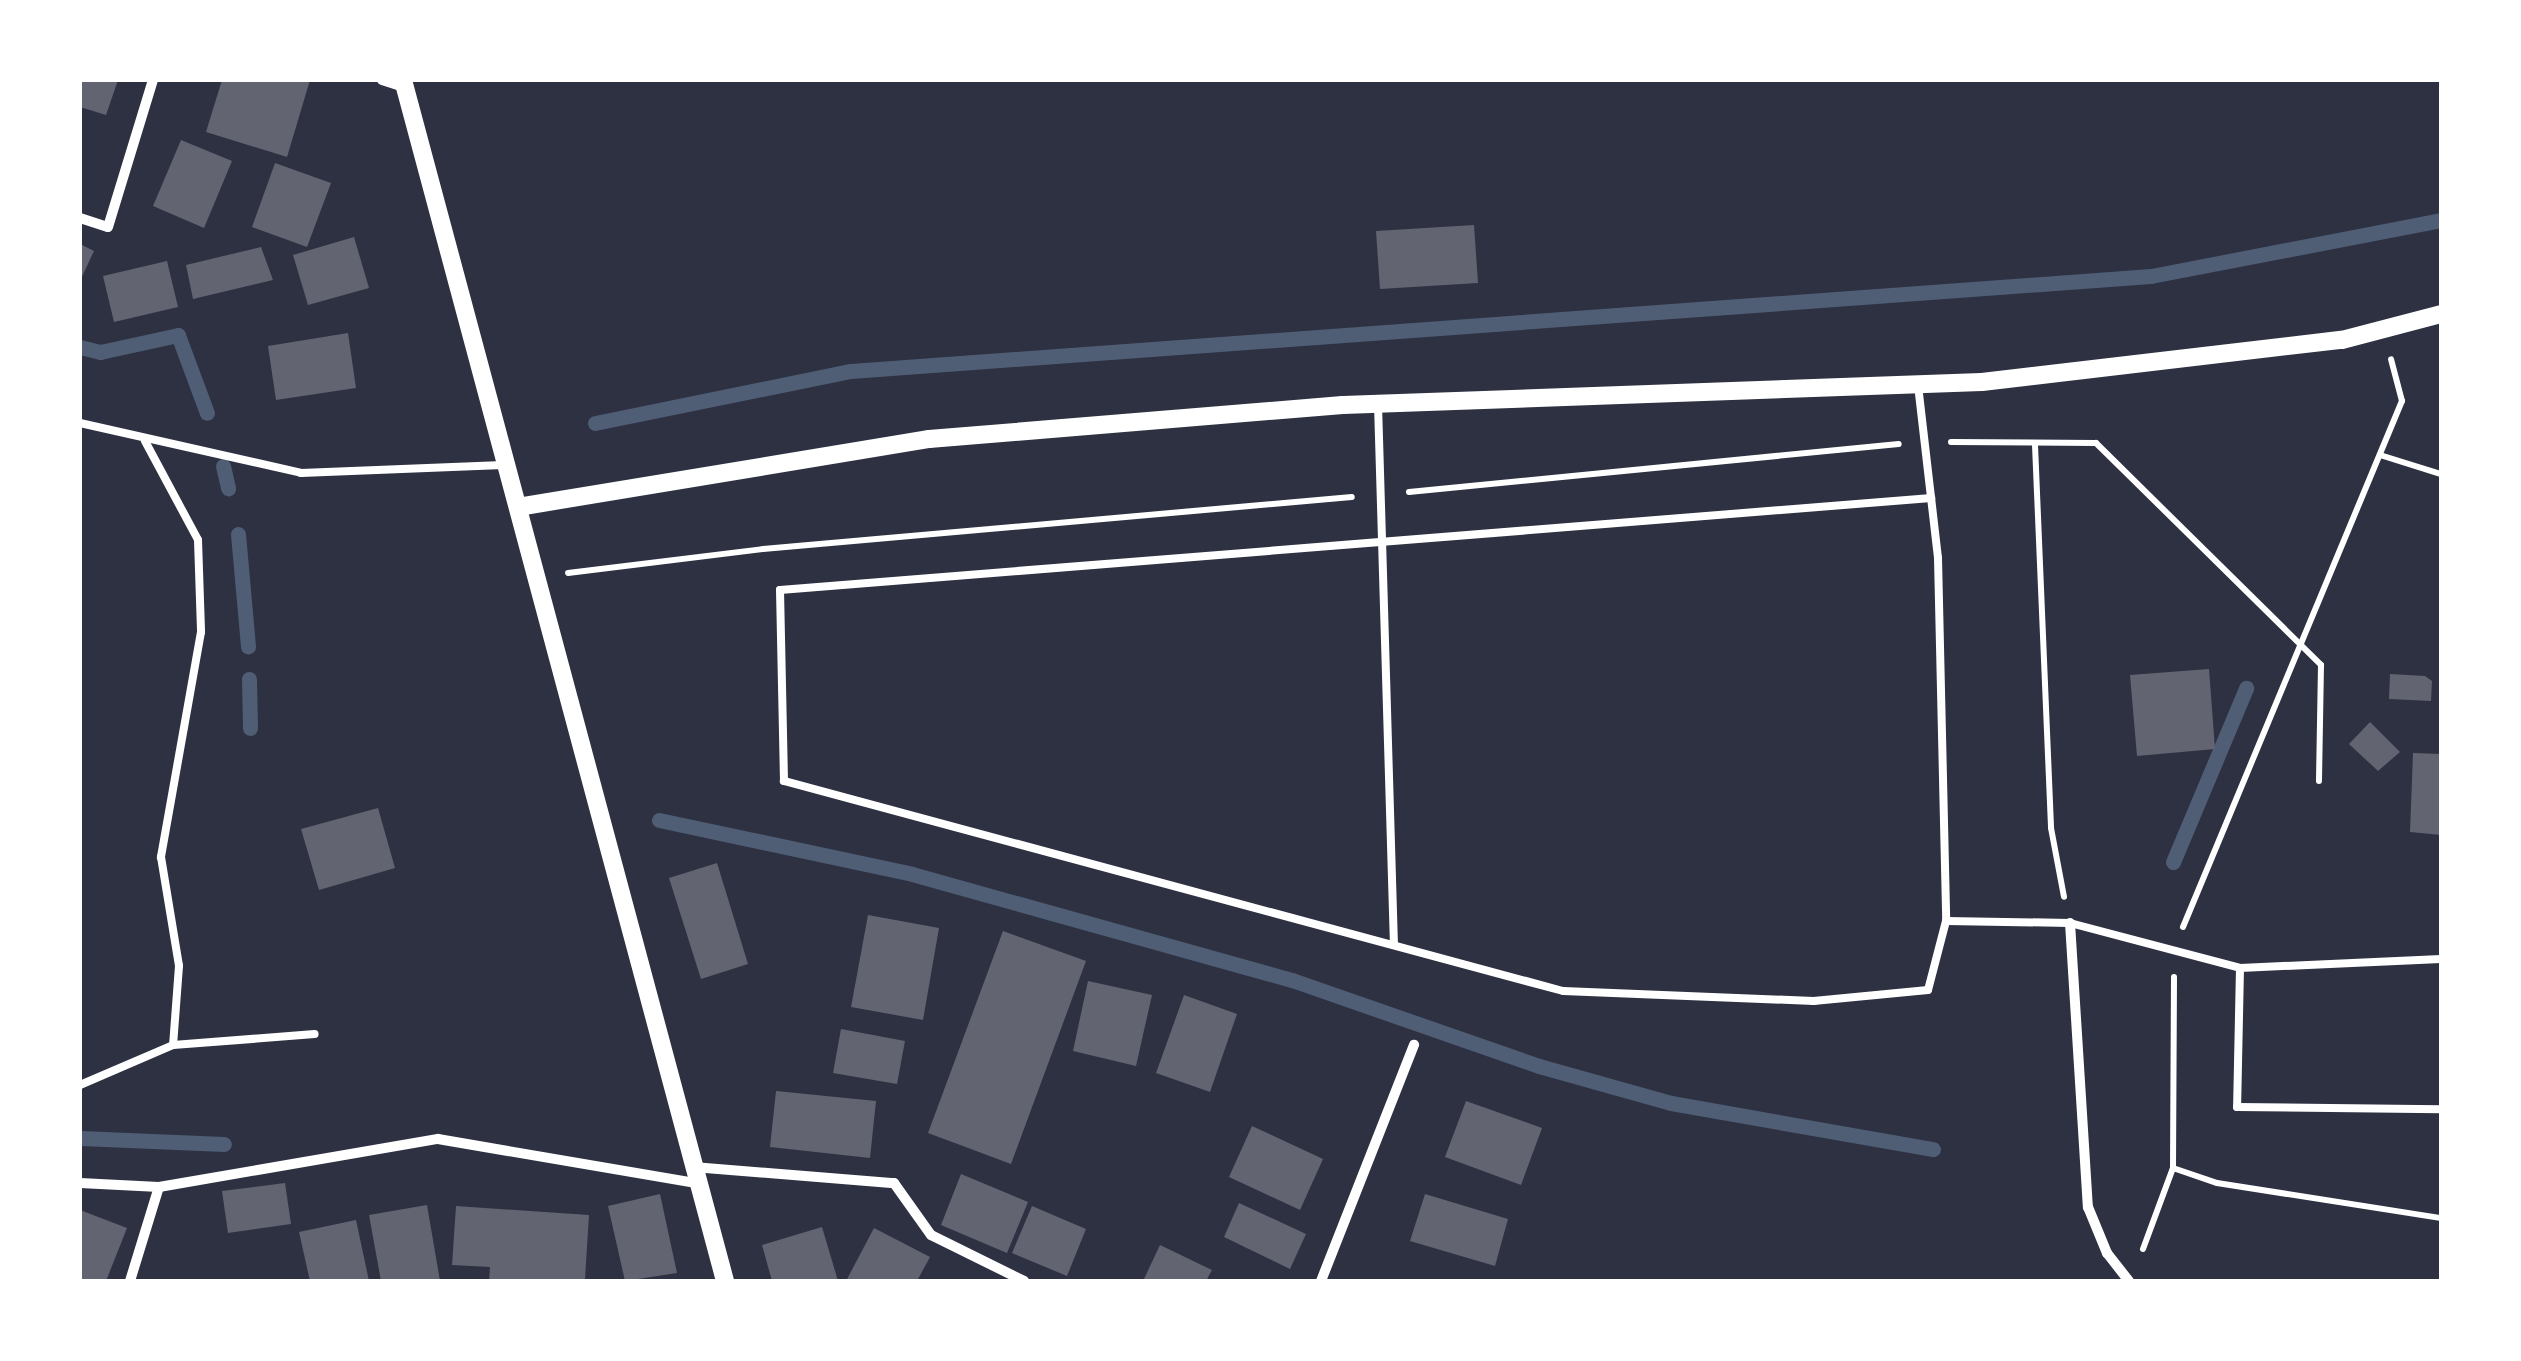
<!DOCTYPE html>
<style>
body{margin:0}
#map{position:relative;width:2521px;height:1361px;overflow:hidden;background:#2d3142;font-family:"DejaVu Sans",sans-serif}
div>[style]{position:absolute}
[style*='--x']{left:calc(var(--x)*1px);top:calc(var(--y)*1px);width:calc(var(--w)*1px);rotate:calc(var(--a)*1deg)}
.stream>*{height:15px;margin:-7.5px;padding:0 7.5px;transform-origin:7.5px;border-radius:7.5px;background:#4f5d75}
.building>*{inset:0;background:#626471}
.path>*{height:6px;margin:-3px;padding:0 3px;transform-origin:3px;border-radius:3px;background:#fff}
.service>*{height:8px;margin:-4px;padding:0 4px;transform-origin:4px;border-radius:4px;background:#fff}
.minor>*{height:10px;margin:-5px;padding:0 5px;transform-origin:5px;border-radius:5px;background:#fff}
.tertiary>*{height:18px;margin:-9px;padding:0 9px;transform-origin:9px;border-radius:9px;background:#fff}
span{translate:-50% -50%;white-space:nowrap;text-align:center;line-height:1.15;-webkit-text-stroke:10px #fff;paint-order:stroke}
.frame{position:absolute;inset:0;border:82px solid #fff;pointer-events:none}
</style>
<div id="map">
<div class="stream">
<div style="--x:80;--y:347;--w:21;--a:14"></div>
<div style="--x:100;--y:352;--w:80;--a:-12.3"></div>
<div style="--x:178;--y:335;--w:83;--a:69.6"></div>
<div style="--x:595;--y:423;--w:261;--a:-11.5"></div>
<div style="--x:851;--y:371;--w:1303;--a:-4.18"></div>
<div style="--x:2151;--y:276;--w:295;--a:-10.9"></div>
<div style="--x:223;--y:466;--w:23;--a:77"></div>
<div style="--x:238;--y:534;--w:113;--a:84.9"></div>
<div style="--x:249;--y:679;--w:49;--a:88.8"></div>
<div style="--x:659;--y:820;--w:259;--a:12"></div>
<div style="--x:912;--y:874;--w:395;--a:15.6"></div>
<div style="--x:1292;--y:980;--w:262;--a:19.2"></div>
<div style="--x:1539;--y:1066;--w:137;--a:15.7"></div>
<div style="--x:1671;--y:1103;--w:266;--a:10"></div>
<div style="--x:2173;--y:862;--w:189;--a:-67.2"></div>
<div style="--x:80;--y:1138;--w:144;--a:2.4"></div>
</div>
<div class="building">
<div style="clip-path:polygon(80px 80px,118px 80px,106px 115px,80px 107px)"></div>
<div style="clip-path:polygon(222px 80px,310px 80px,287px 157px,206px 132px)"></div>
<div style="clip-path:polygon(181px 140px,232px 161px,204px 228px,153px 206px)"></div>
<div style="clip-path:polygon(275px 163px,331px 183px,307px 247px,252px 227px)"></div>
<div style="clip-path:polygon(1474px 225px,1478px 283px,1380px 289px,1376px 231px)"></div>
<div style="clip-path:polygon(354px 237px,369px 288px,308px 305px,293px 255px)"></div>
<div style="clip-path:polygon(80px 244px,94px 251px,80px 281px)"></div>
<div style="clip-path:polygon(261px 247px,273px 280px,193px 299px,186px 265px)"></div>
<div style="clip-path:polygon(167px 261px,178px 307px,114px 322px,103px 276px)"></div>
<div style="clip-path:polygon(348px 333px,356px 388px,276px 400px,268px 346px)"></div>
<div style="clip-path:polygon(2209px 669px,2215px 749px,2137px 756px,2130px 675px)"></div>
<div style="clip-path:polygon(2390px 674px,2425px 676px,2432px 681px,2431px 701px,2389px 699px)"></div>
<div style="clip-path:polygon(2370px 722px,2400px 752px,2378px 771px,2349px 744px)"></div>
<div style="clip-path:polygon(2413px 753px,2441px 754px,2441px 835px,2410px 832px)"></div>
<div style="clip-path:polygon(378px 808px,395px 868px,319px 890px,301px 829px)"></div>
<div style="clip-path:polygon(717px 863px,748px 964px,701px 979px,669px 878px)"></div>
<div style="clip-path:polygon(868px 915px,939px 928px,923px 1020px,851px 1007px)"></div>
<div style="clip-path:polygon(1003px 931px,1086px 961px,1011px 1164px,928px 1133px)"></div>
<div style="clip-path:polygon(1088px 981px,1152px 995px,1136px 1066px,1073px 1051px)"></div>
<div style="clip-path:polygon(1184px 995px,1237px 1014px,1210px 1092px,1156px 1073px)"></div>
<div style="clip-path:polygon(841px 1029px,905px 1041px,897px 1084px,833px 1073px)"></div>
<div style="clip-path:polygon(776px 1091px,876px 1101px,870px 1158px,770px 1147px)"></div>
<div style="clip-path:polygon(1466px 1101px,1542px 1128px,1521px 1185px,1445px 1157px)"></div>
<div style="clip-path:polygon(1252px 1126px,1323px 1159px,1300px 1210px,1229px 1177px)"></div>
<div style="clip-path:polygon(961px 1174px,1028px 1202px,1007px 1253px,941px 1225px)"></div>
<div style="clip-path:polygon(285px 1183px,291px 1224px,228px 1233px,222px 1191px)"></div>
<div style="clip-path:polygon(660px 1194px,677px 1273px,625px 1281px,608px 1206px)"></div>
<div style="clip-path:polygon(1425px 1194px,1508px 1219px,1495px 1266px,1410px 1241px)"></div>
<div style="clip-path:polygon(1239px 1203px,1306px 1234px,1290px 1269px,1224px 1237px)"></div>
<div style="clip-path:polygon(427px 1205px,440px 1281px,381px 1281px,369px 1215px)"></div>
<div style="clip-path:polygon(456px 1206px,589px 1215px,585px 1279px,489px 1281px,490px 1267px,452px 1265px)"></div>
<div style="clip-path:polygon(1032px 1206px,1086px 1229px,1067px 1276px,1012px 1253px)"></div>
<div style="clip-path:polygon(80px 1210px,127px 1228px,106px 1281px,80px 1281px)"></div>
<div style="clip-path:polygon(356px 1220px,369px 1281px,310px 1281px,299px 1232px)"></div>
<div style="clip-path:polygon(822px 1227px,838px 1281px,772px 1281px,762px 1245px)"></div>
<div style="clip-path:polygon(874px 1228px,930px 1257px,917px 1281px,846px 1281px)"></div>
<div style="clip-path:polygon(1160px 1245px,1212px 1270px,1206px 1281px,1143px 1281px)"></div>
</div>
<div class="path">
<div style="--x:1951;--y:442;--w:145;--a:0.4"></div>
<div style="--x:2096;--y:443;--w:316;--a:44.6"></div>
<div style="--x:2321;--y:665;--w:116;--a:91"></div>
<div style="--x:2035;--y:445;--w:383;--a:87.6"></div>
<div style="--x:2051;--y:828;--w:70;--a:79.3"></div>
<div style="--x:2380;--y:455;--w:64;--a:17.3"></div>
<div style="--x:1409;--y:492;--w:492;--a:-5.6"></div>
<div style="--x:568;--y:573;--w:196;--a:-7"></div>
<div style="--x:763;--y:549;--w:591;--a:-5.05"></div>
<div style="--x:2183;--y:927;--w:570;--a:-67.4"></div>
<div style="--x:2402;--y:401;--w:43;--a:-104.7"></div>
<div style="--x:2173;--y:1168;--w:46;--a:18.8"></div>
<div style="--x:2217;--y:1183;--w:227;--a:8.9"></div>
<div style="--x:2143;--y:1249;--w:86;--a:-69.7"></div>
<div style="--x:2173;--y:1168;--w:191;--a:-89.7"></div>
</div>
<div class="service">
<div style="--x:1918;--y:385;--w:174;--a:83.4"></div>
<div style="--x:1938;--y:558;--w:363;--a:88.7"></div>
<div style="--x:1946;--y:921;--w:71;--a:104.6"></div>
<div style="--x:1928;--y:990;--w:115;--a:174.5"></div>
<div style="--x:1814;--y:1001;--w:251;--a:-177.7"></div>
<div style="--x:1563;--y:991;--w:807;--a:-164.91"></div>
<div style="--x:784;--y:781;--w:191;--a:-91.2"></div>
<div style="--x:780;--y:590;--w:1155;--a:-4.57"></div>
<div style="--x:1378;--y:404;--w:541;--a:88.31"></div>
<div style="--x:80;--y:423;--w:227;--a:12.7"></div>
<div style="--x:301;--y:473;--w:202;--a:-2.3"></div>
<div style="--x:145;--y:441;--w:112;--a:61.8"></div>
<div style="--x:198;--y:540;--w:92;--a:88.1"></div>
<div style="--x:201;--y:632;--w:229;--a:100.1"></div>
<div style="--x:161;--y:857;--w:110;--a:80.6"></div>
<div style="--x:179;--y:966;--w:79;--a:94.3"></div>
<div style="--x:1946;--y:921;--w:124;--a:0.9"></div>
<div style="--x:2070;--y:923;--w:176;--a:14.8"></div>
<div style="--x:2240;--y:968;--w:201;--a:-2.6"></div>
<div style="--x:2240;--y:968;--w:139;--a:91.2"></div>
<div style="--x:2237;--y:1107;--w:204;--a:0.6"></div>
<div style="--x:80;--y:1085;--w:101;--a:-23.3"></div>
<div style="--x:173;--y:1045;--w:142;--a:-4.4"></div>
</div>
<div class="minor">
<div style="--x:382;--y:80;--w:23;--a:18"></div>
<div style="--x:80;--y:218;--w:29;--a:18"></div>
<div style="--x:108;--y:227;--w:154;--a:-73"></div>
<div style="--x:2070;--y:923;--w:285;--a:86.4"></div>
<div style="--x:2088;--y:1207;--w:50;--a:67.6"></div>
<div style="--x:2107;--y:1253;--w:36;--a:52"></div>
<div style="--x:693;--y:1167;--w:202;--a:4.6"></div>
<div style="--x:894;--y:1183;--w:64;--a:54.6"></div>
<div style="--x:931;--y:1235;--w:104;--a:26.3"></div>
<div style="--x:80;--y:1183;--w:79;--a:2.9"></div>
<div style="--x:159;--y:1187;--w:283;--a:-9.8"></div>
<div style="--x:438;--y:1139;--w:262;--a:9.7"></div>
<div style="--x:130;--y:1281;--w:98;--a:-72.9"></div>
<div style="--x:1321;--y:1281;--w:254;--a:-68.5"></div>
</div>
<div class="tertiary">
<div style="--x:403;--y:80;--w:1243;--a:74.99"></div>
<div style="--x:518;--y:507;--w:417;--a:-9.4"></div>
<div style="--x:929;--y:439;--w:415;--a:-4.7"></div>
<div style="--x:1343;--y:405;--w:639;--a:-2.06"></div>
<div style="--x:1982;--y:382;--w:362;--a:-6.7"></div>
<div style="--x:2342;--y:340;--w:102;--a:-14.7"></div>
</div>
<div class="frame"></div>
</div>
